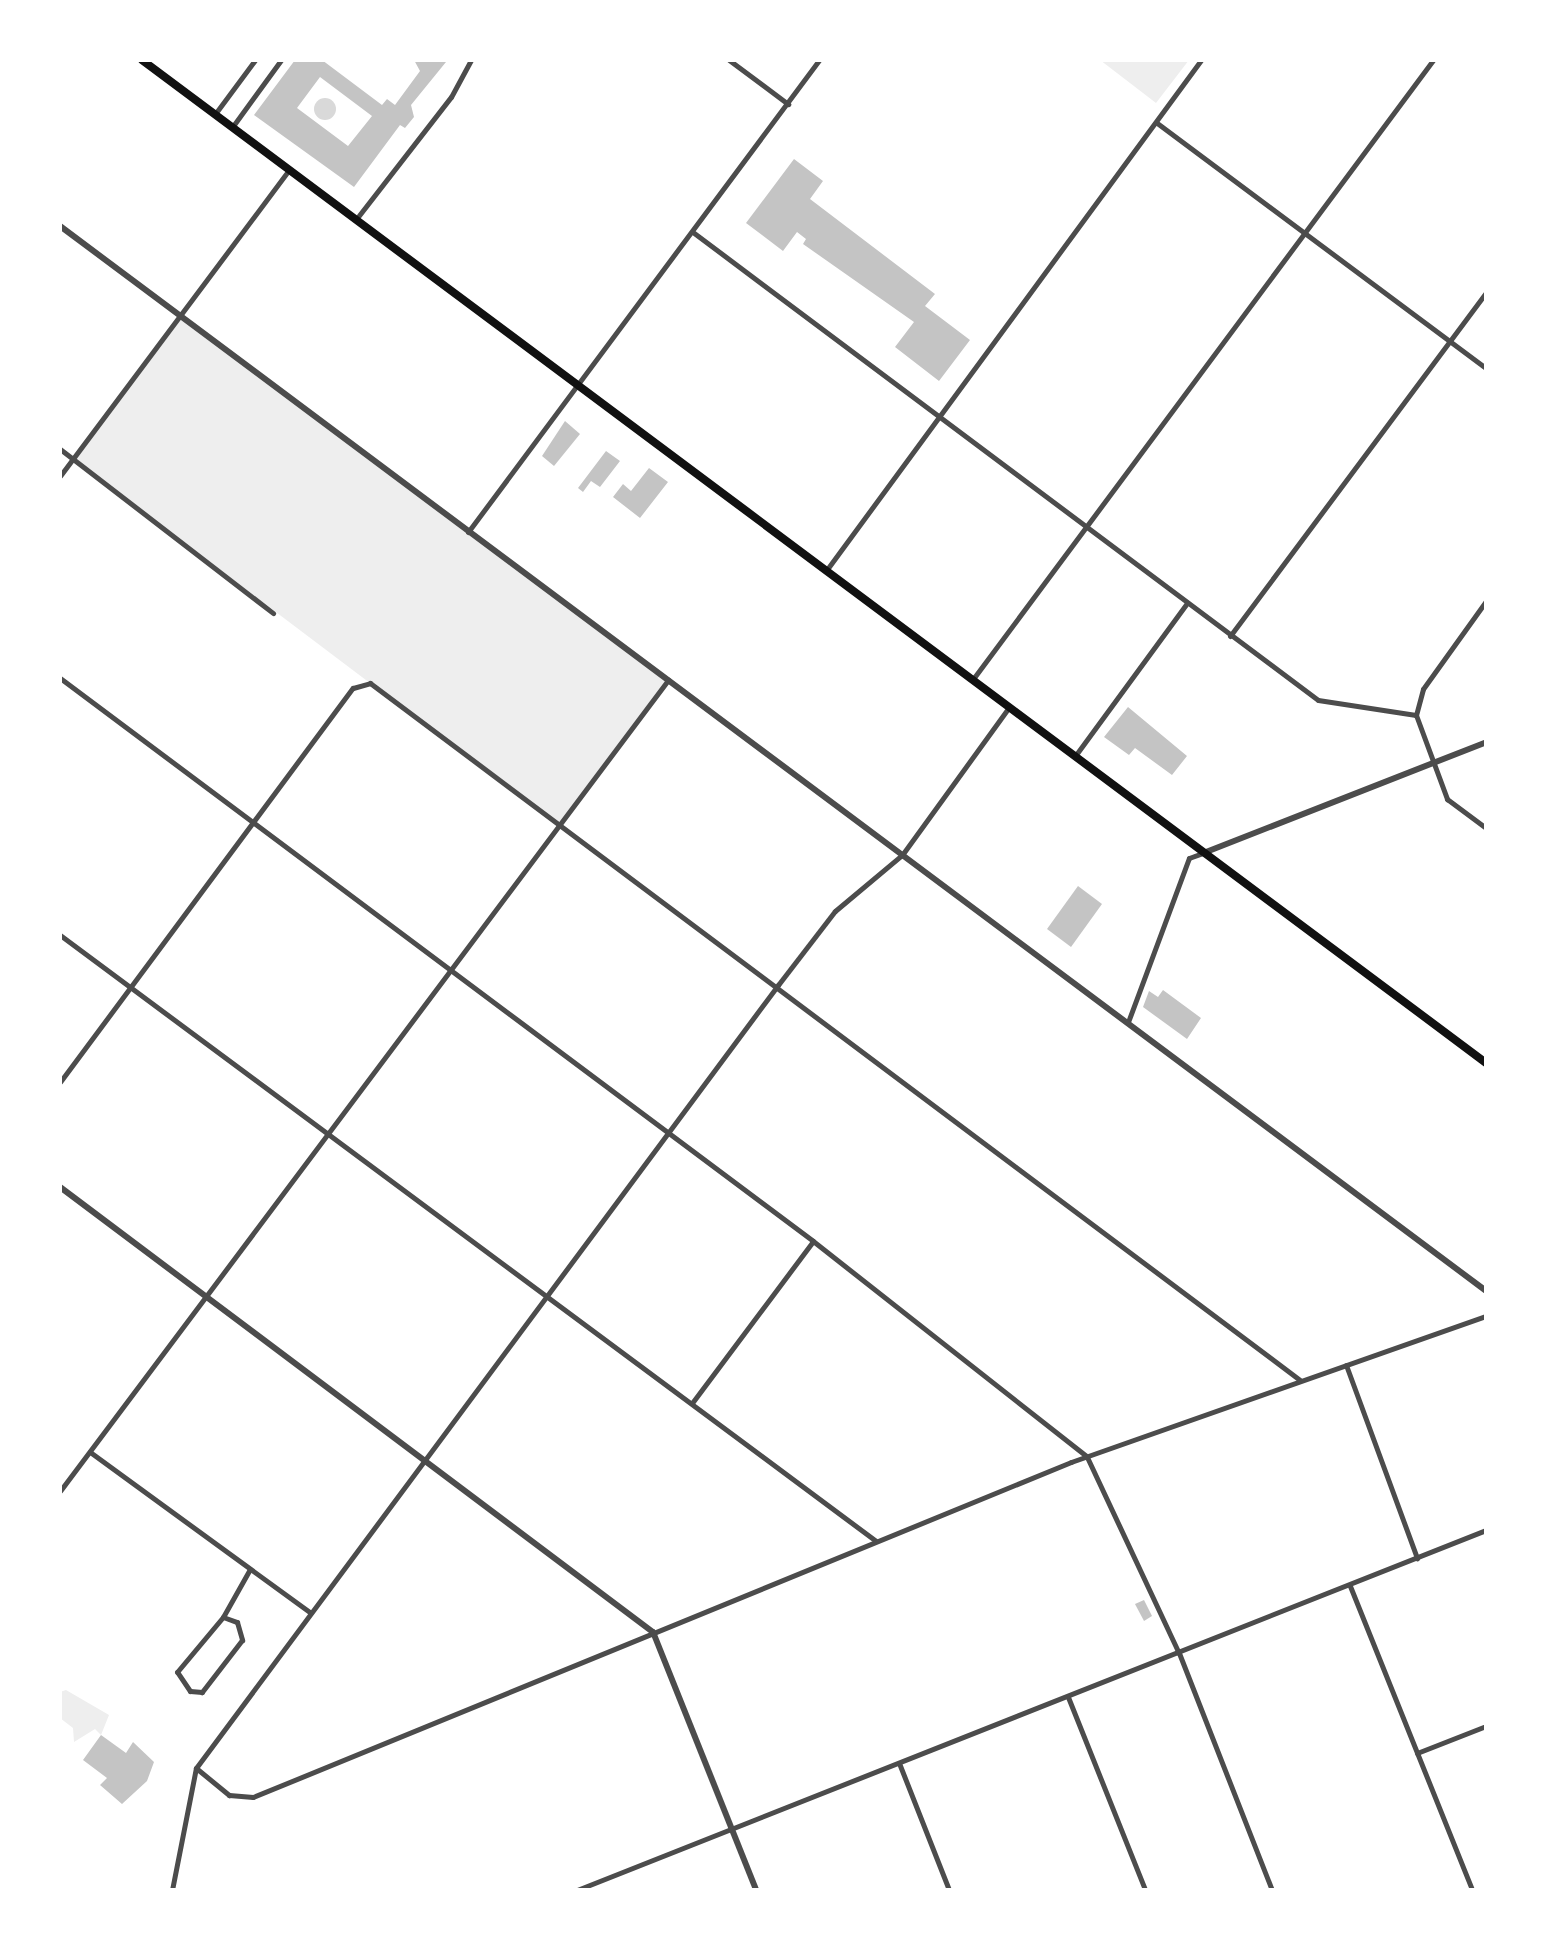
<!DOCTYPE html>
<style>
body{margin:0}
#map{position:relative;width:1546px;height:1950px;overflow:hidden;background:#fff;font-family:Barlow,sans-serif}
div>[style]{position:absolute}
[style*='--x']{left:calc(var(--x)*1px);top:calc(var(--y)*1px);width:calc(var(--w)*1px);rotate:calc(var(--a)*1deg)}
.green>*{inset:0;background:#eee}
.water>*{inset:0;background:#d9d9d9}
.round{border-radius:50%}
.building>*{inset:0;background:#c4c4c4}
.minor>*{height:5px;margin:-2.5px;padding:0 2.5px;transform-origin:2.5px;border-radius:2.5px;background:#4c4c4c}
.tertiary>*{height:6px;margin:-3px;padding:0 3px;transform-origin:3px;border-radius:3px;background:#4c4c4c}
.secondary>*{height:8px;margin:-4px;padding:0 4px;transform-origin:4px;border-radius:4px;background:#111}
span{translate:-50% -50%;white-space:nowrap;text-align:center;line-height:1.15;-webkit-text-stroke:8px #fff;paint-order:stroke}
.frame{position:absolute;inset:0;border:62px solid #fff;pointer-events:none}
</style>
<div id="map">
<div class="green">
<div style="clip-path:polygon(1100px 60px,1189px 60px,1156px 103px)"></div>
<div style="clip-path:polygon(181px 316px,668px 680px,558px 825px,73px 459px)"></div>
<div style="clip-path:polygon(66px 1690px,109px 1715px,101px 1735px,95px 1729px,74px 1742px,73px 1728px,60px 1718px,60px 1692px)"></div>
</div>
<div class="water">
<div class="round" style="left:314px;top:98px;width:22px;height:22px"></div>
</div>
<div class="building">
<div style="clip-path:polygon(evenodd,295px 60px,322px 60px,382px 105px,387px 99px,395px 105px,420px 71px,414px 60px,446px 62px,411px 105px,414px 117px,405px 128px,400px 125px,354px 187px,254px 115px,295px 60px,320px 77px,372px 116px,348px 146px,297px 108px,320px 77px)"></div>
<div style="clip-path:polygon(794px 159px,823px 181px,810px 199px,935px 294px,925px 306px,970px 340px,939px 381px,895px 347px,914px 322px,803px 244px,806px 239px,797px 232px,783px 251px,746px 223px)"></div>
<div style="clip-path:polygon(565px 421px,580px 434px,554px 466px,542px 456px)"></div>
<div style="clip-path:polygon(606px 451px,620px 461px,600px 487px,591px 481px,583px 492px,578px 488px)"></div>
<div style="clip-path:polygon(649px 468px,668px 482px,640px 518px,613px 497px,623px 484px,631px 491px)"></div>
<div style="clip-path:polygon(1128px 707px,1187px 756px,1172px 775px,1135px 748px,1129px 755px,1104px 737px)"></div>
<div style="clip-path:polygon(1078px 886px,1102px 904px,1071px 947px,1047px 929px)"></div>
<div style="clip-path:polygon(1163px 990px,1201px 1018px,1187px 1039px,1143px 1007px,1149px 991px,1158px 997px)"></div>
<div style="clip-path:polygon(1144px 1600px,1152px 1616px,1144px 1621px,1135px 1604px)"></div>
<div style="clip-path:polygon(101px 1735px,126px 1753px,133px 1742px,154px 1762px,147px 1781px,122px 1804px,100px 1785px,107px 1778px,83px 1760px)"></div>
</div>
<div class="minor">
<div style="--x:729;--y:60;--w:74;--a:36.7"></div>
<div style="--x:215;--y:114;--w:67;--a:-53.5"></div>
<div style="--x:1157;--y:123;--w:410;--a:36.7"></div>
<div style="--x:233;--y:126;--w:82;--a:-54"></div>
<div style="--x:357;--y:218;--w:153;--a:-52.2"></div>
<div style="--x:451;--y:97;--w:42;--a:-61.6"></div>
<div style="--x:694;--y:233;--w:779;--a:36.81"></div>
<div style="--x:1318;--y:700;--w:99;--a:8.7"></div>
<div style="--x:60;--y:449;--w:269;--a:37.6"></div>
<div style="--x:60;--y:476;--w:382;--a:-53.2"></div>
<div style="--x:468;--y:532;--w:588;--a:-53.36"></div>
<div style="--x:828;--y:568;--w:630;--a:-53.71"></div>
<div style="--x:1486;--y:601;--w:108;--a:125.6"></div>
<div style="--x:1423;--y:689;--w:27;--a:105"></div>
<div style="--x:1416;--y:715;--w:90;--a:69.7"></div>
<div style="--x:1447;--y:799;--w:49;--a:36.6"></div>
<div style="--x:1230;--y:636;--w:429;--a:-53.3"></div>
<div style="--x:60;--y:678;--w:940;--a:36.78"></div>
<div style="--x:813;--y:1241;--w:349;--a:38.2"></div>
<div style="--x:1087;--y:1457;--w:217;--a:64.9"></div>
<div style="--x:1179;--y:1653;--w:255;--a:68.6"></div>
<div style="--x:973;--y:679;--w:771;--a:-53.38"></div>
<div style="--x:1075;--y:756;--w:190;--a:-53.8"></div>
<div style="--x:60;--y:935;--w:1016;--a:36.6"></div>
<div style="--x:1128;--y:1022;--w:175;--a:-69.6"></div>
<div style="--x:1189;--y:858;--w:15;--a:-20"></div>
<div style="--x:60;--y:1082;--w:491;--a:-53.4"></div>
<div style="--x:353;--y:688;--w:18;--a:-16"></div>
<div style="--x:370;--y:683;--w:1162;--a:36.85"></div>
<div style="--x:1346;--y:1365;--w:206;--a:69.8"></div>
<div style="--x:692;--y:1403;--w:202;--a:-53.2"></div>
<div style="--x:90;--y:1452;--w:273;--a:36.1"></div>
<div style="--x:60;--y:1491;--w:1014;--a:-53.14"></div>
<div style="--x:1350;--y:1586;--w:328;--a:68.1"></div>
<div style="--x:223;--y:1617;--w:15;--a:20"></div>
<div style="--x:237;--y:1622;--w:19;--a:74"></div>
<div style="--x:242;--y:1640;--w:66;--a:127.6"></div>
<div style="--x:202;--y:1692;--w:12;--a:-175"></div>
<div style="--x:190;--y:1691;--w:23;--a:-124"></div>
<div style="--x:177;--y:1672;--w:72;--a:-50.1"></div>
<div style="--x:223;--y:1617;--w:55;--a:-60.6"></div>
<div style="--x:1068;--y:1697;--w:208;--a:68.2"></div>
<div style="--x:1417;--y:1753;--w:74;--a:-21.4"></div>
<div style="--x:899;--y:1763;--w:136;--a:68.5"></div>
<div style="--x:196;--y:1768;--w:43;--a:39.3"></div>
<div style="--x:229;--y:1795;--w:24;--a:5"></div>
<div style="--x:253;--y:1797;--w:884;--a:-22.27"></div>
<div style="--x:1071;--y:1462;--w:440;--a:-19.4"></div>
<div style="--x:172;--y:1890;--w:124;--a:-78.9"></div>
<div style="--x:196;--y:1768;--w:976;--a:-53.38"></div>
<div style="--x:778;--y:985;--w:93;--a:-52.4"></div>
<div style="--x:835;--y:911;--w:87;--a:-39.9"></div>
<div style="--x:902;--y:855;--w:183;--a:-54.1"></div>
<div style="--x:577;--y:1890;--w:978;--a:-21.61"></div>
</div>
<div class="tertiary">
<div style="--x:60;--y:226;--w:1780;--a:36.75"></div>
<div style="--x:1206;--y:852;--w:301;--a:-21.4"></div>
<div style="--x:60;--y:1187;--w:741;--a:36.89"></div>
<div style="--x:653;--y:1632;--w:278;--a:68.2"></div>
</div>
<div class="secondary">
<div style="--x:142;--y:60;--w:1677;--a:36.73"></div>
</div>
<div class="frame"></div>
</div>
